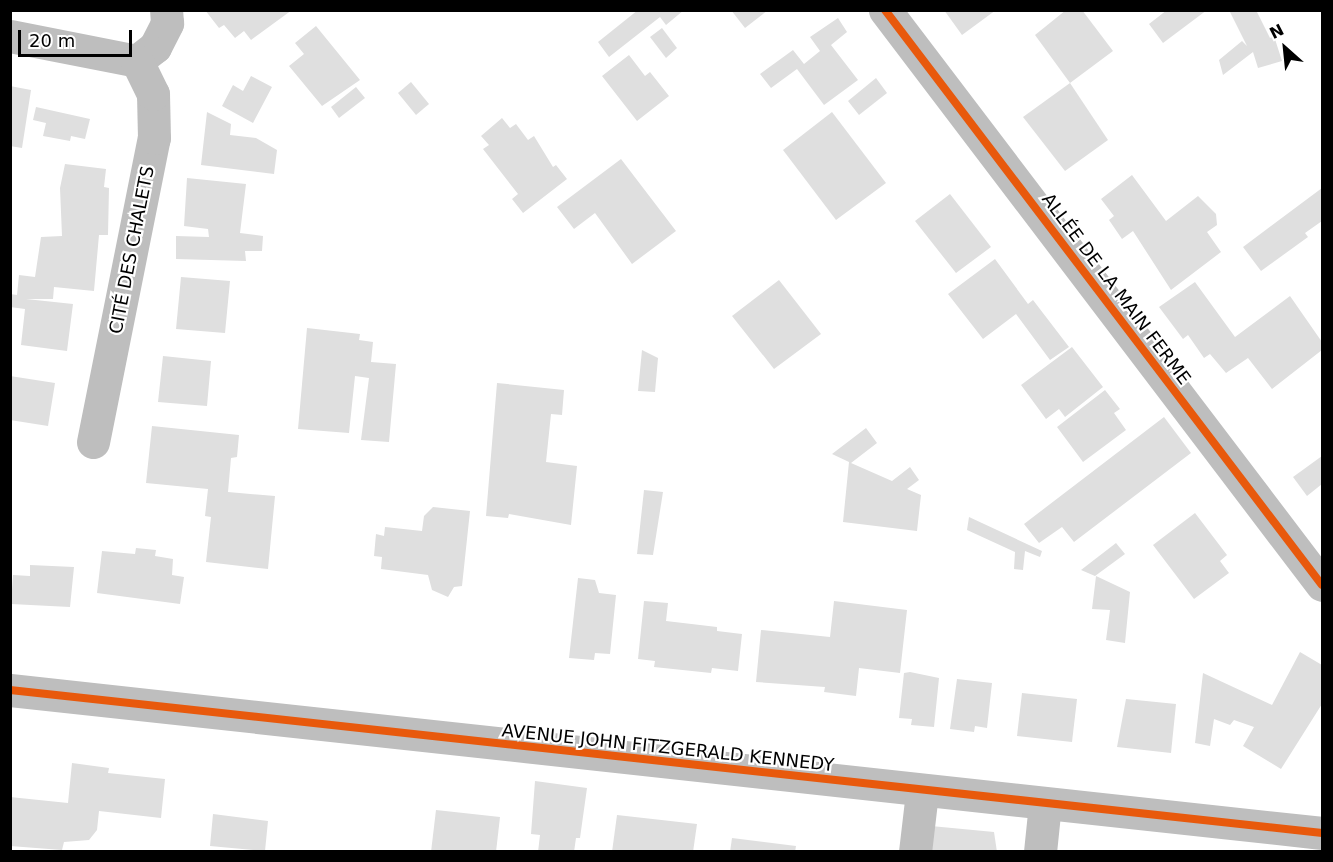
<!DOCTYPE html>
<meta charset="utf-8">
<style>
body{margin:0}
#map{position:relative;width:1333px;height:862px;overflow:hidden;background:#fff;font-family:"DejaVu Sans",sans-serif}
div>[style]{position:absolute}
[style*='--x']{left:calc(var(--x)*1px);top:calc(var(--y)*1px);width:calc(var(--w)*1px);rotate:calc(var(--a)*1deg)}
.building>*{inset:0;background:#dfdfdf}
.minor>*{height:33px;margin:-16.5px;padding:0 16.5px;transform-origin:16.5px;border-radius:16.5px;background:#bebebe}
.cycleway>*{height:8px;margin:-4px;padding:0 4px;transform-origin:4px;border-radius:4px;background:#e8590c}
span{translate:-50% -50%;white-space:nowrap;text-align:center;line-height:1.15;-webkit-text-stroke:4.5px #fff;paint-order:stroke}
.street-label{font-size:18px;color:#000}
.frame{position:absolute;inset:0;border:12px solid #000;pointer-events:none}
.north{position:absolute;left:1255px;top:18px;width:60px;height:60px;-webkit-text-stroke:4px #fff;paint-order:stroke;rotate:333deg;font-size:16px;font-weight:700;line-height:24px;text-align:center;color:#000}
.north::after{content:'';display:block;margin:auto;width:21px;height:27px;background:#000;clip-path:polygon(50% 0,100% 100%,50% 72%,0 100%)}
.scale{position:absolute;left:18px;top:30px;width:114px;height:27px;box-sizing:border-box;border:3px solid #000;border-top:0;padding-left:8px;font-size:18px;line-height:21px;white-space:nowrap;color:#000;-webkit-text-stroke:4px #fff;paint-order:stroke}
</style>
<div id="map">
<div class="building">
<div style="clip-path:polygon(205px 10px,270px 11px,292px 10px,251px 40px,244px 31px,235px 38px,224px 25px,219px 28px)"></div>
<div style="clip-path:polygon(638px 10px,684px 10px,666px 25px,660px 17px,609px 57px,598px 42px)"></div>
<div style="clip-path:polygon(731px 10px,768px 10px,745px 28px)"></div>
<div style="clip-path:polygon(944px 10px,996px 10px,962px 35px)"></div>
<div style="clip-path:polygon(1066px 10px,1082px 10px,1113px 51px,1070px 83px,1035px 35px)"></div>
<div style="clip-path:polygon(1167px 10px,1207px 10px,1163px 43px,1149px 24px)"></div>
<div style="clip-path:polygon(1229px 10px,1256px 10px,1270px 38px,1274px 36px,1282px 61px,1258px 68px,1253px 52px,1223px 75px,1219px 60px,1242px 41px,1247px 46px)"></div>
<div style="clip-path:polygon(838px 18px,847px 32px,831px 45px,858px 80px,824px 105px,797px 69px,771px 88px,760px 74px,793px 50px,804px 64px,820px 51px,810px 37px)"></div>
<div style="clip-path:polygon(316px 26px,360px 80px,322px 106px,289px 66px,304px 54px,295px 43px)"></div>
<div style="clip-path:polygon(662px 28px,677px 48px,666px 58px,650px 37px)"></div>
<div style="clip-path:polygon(629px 55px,645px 76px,650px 72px,669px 96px,637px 121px,602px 76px)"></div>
<div style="clip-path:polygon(251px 76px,272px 87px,253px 123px,222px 106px,233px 85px,243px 91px)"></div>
<div style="clip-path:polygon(876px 78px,887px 93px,859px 115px,848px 101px)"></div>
<div style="clip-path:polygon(411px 82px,429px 104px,416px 115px,398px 93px)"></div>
<div style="clip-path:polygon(1070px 83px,1108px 140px,1065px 171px,1023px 117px)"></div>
<div style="clip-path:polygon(10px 86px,31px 90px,22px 148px,10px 146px)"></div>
<div style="clip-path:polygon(356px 87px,365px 98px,339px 118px,331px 107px)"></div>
<div style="clip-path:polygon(36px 107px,90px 119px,85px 139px,71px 136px,70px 141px,43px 136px,46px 123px,33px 120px)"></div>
<div style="clip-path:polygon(207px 112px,231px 124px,230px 135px,256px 138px,277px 150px,274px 174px,201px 165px)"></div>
<div style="clip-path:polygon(832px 112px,886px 183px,836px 220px,783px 150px)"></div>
<div style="clip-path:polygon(502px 118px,510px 128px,516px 124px,528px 140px,534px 136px,553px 167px,556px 165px,567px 179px,523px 213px,512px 199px,518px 194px,483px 149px,489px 145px,481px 136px)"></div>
<div style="clip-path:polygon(621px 159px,676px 231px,632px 264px,595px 213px,574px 229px,557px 207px)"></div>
<div style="clip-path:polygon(65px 164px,106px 169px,104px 187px,109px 188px,108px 235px,99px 235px,94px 291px,54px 287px,53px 299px,26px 299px,73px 304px,67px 351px,21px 345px,25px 309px,10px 307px,10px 294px,17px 295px,19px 275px,35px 277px,41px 237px,62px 236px,60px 188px)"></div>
<div style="clip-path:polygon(1132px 175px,1166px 221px,1198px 196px,1216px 214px,1217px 225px,1207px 232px,1221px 252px,1171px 290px,1133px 231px,1122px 239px,1109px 220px,1114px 216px,1101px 199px)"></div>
<div style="clip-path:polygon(187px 178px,246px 184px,240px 233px,263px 236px,262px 251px,245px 251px,246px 261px,176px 259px,176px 236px,209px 237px,208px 229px,184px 226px)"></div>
<div style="clip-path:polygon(1322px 188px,1322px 221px,1305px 233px,1308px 237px,1261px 271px,1243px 247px)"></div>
<div style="clip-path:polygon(950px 194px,991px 247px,956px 273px,915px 221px)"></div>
<div style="clip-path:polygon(995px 259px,1028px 304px,1033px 300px,1069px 347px,1050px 360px,1016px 314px,983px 339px,948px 294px)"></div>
<div style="clip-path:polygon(181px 277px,230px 281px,225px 333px,176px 329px)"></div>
<div style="clip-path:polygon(779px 280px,821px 334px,774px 369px,732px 316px)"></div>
<div style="clip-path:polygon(1195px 282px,1235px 337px,1290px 296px,1322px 342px,1322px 350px,1272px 389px,1248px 358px,1226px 373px,1210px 354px,1204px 358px,1188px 335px,1183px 339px,1159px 307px)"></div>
<div style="clip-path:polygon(307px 328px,360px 334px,359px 340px,373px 342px,371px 362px,396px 364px,389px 442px,361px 440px,369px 378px,355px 376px,349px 433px,298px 429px)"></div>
<div style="clip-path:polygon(1072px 347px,1103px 387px,1065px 417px,1059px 409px,1046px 419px,1021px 385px)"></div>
<div style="clip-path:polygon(642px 350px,658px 358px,655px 392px,638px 391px)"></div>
<div style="clip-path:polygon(163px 356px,211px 361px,207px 406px,158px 402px)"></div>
<div style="clip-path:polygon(10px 376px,55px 383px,48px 426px,10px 420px)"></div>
<div style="clip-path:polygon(497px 383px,564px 390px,562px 415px,551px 414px,546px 462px,577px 466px,571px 525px,509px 514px,508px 518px,486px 516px)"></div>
<div style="clip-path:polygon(1105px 390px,1120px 409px,1114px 413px,1126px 430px,1083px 462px,1057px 427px)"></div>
<div style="clip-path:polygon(1164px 417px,1191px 453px,1074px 542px,1062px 527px,1039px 543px,1024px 524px)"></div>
<div style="clip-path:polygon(152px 426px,239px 435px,237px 457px,231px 458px,228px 492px,275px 496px,268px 569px,206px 562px,211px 517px,205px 516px,208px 489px,146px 483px)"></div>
<div style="clip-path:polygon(866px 428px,877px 443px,851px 463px,892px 481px,910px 467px,919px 480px,907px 489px,921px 495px,917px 531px,843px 522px,849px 462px,832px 454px)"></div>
<div style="clip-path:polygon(1322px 456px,1322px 484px,1307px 496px,1293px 477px)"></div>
<div style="clip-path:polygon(644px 490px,663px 492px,653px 555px,637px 554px)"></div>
<div style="clip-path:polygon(433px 507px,470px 511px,462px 586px,454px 587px,448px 597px,432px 590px,428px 575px,381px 569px,382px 557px,374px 556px,376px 534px,384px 536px,385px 527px,422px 531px,424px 516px)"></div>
<div style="clip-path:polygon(1195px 513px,1227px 555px,1220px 561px,1229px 573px,1194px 599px,1153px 545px)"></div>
<div style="clip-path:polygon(969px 517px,1042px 551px,1040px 557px,1025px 551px,1023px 570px,1014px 569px,1015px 552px,967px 530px)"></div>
<div style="clip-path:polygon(1116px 543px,1125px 554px,1095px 576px,1081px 570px)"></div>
<div style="clip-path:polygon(136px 548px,156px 550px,155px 556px,173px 559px,172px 575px,184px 577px,180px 604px,97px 593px,102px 551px,135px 554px)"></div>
<div style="clip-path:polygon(30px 565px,74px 567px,70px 607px,11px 604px,13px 575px,30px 576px)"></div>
<div style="clip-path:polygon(1096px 576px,1130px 592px,1125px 643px,1106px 640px,1110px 610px,1092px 609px)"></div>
<div style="clip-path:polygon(578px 578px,595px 580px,599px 593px,616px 595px,610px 654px,595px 653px,594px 660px,569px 658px)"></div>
<div style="clip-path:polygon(644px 601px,668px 603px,666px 621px,717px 627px,717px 631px,742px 634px,738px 671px,712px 668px,711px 673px,654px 667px,655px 661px,638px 659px)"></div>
<div style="clip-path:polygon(834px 601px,907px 610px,900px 673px,859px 668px,856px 696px,824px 692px,825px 687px,756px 682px,761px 630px,830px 637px)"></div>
<div style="clip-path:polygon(1300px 652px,1322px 665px,1322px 704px,1281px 769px,1243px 746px,1254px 727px,1234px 720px,1230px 725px,1214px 719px,1210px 746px,1195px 743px,1203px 673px,1272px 705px)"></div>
<div style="clip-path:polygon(910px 672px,939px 678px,934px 727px,911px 725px,912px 719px,899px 718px,904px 673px)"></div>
<div style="clip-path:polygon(957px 679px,992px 683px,987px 728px,975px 726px,974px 732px,950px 729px)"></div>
<div style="clip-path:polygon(1022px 693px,1077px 699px,1072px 742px,1017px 736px)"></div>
<div style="clip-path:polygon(1126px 699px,1176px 704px,1171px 753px,1117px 747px)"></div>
<div style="clip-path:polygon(72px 763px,109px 768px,108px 773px,165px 779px,161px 818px,99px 811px,97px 830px,89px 840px,64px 842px,62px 850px,10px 846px,10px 797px,68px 803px)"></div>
<div style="clip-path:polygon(535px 781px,587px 788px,580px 838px,576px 838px,574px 852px,538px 852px,540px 835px,531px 834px)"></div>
<div style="clip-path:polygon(436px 810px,500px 817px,496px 852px,431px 852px)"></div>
<div style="clip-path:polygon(213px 814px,268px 821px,265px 851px,210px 846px)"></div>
<div style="clip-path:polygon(617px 815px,697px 824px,693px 852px,612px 852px)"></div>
<div style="clip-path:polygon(931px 826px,994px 832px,997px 852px,929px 852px)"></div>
<div style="clip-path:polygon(732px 838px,796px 846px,795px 852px,730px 852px)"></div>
</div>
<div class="minor">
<div style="--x:885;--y:10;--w:722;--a:52.77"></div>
<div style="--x:10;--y:36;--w:129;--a:11.1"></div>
<div style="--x:137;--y:61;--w:23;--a:-38"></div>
<div style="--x:155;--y:47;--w:27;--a:-63"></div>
<div style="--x:167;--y:23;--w:13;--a:-94"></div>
<div style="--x:93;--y:442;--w:310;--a:-78.7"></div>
<div style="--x:154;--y:138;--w:44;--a:-91.3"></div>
<div style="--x:153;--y:94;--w:37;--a:-116"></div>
<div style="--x:10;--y:690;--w:1320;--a:6.22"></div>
<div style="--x:915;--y:852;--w:60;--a:-83.3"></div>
<div style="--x:1040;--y:852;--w:48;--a:-84.1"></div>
</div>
<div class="cycleway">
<div style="--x:885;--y:10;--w:722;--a:52.77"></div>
<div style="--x:10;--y:690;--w:1320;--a:6.22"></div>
</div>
<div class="street-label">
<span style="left:132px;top:250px;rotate:-79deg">CITÉ DES CHALETS</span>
<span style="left:1116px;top:289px;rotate:53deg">ALLÉE DE LA MAIN FERME</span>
<span style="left:668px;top:748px;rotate:6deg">AVENUE JOHN FITZGERALD KENNEDY</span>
</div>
<div class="frame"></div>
<div class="north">N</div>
<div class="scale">20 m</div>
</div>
